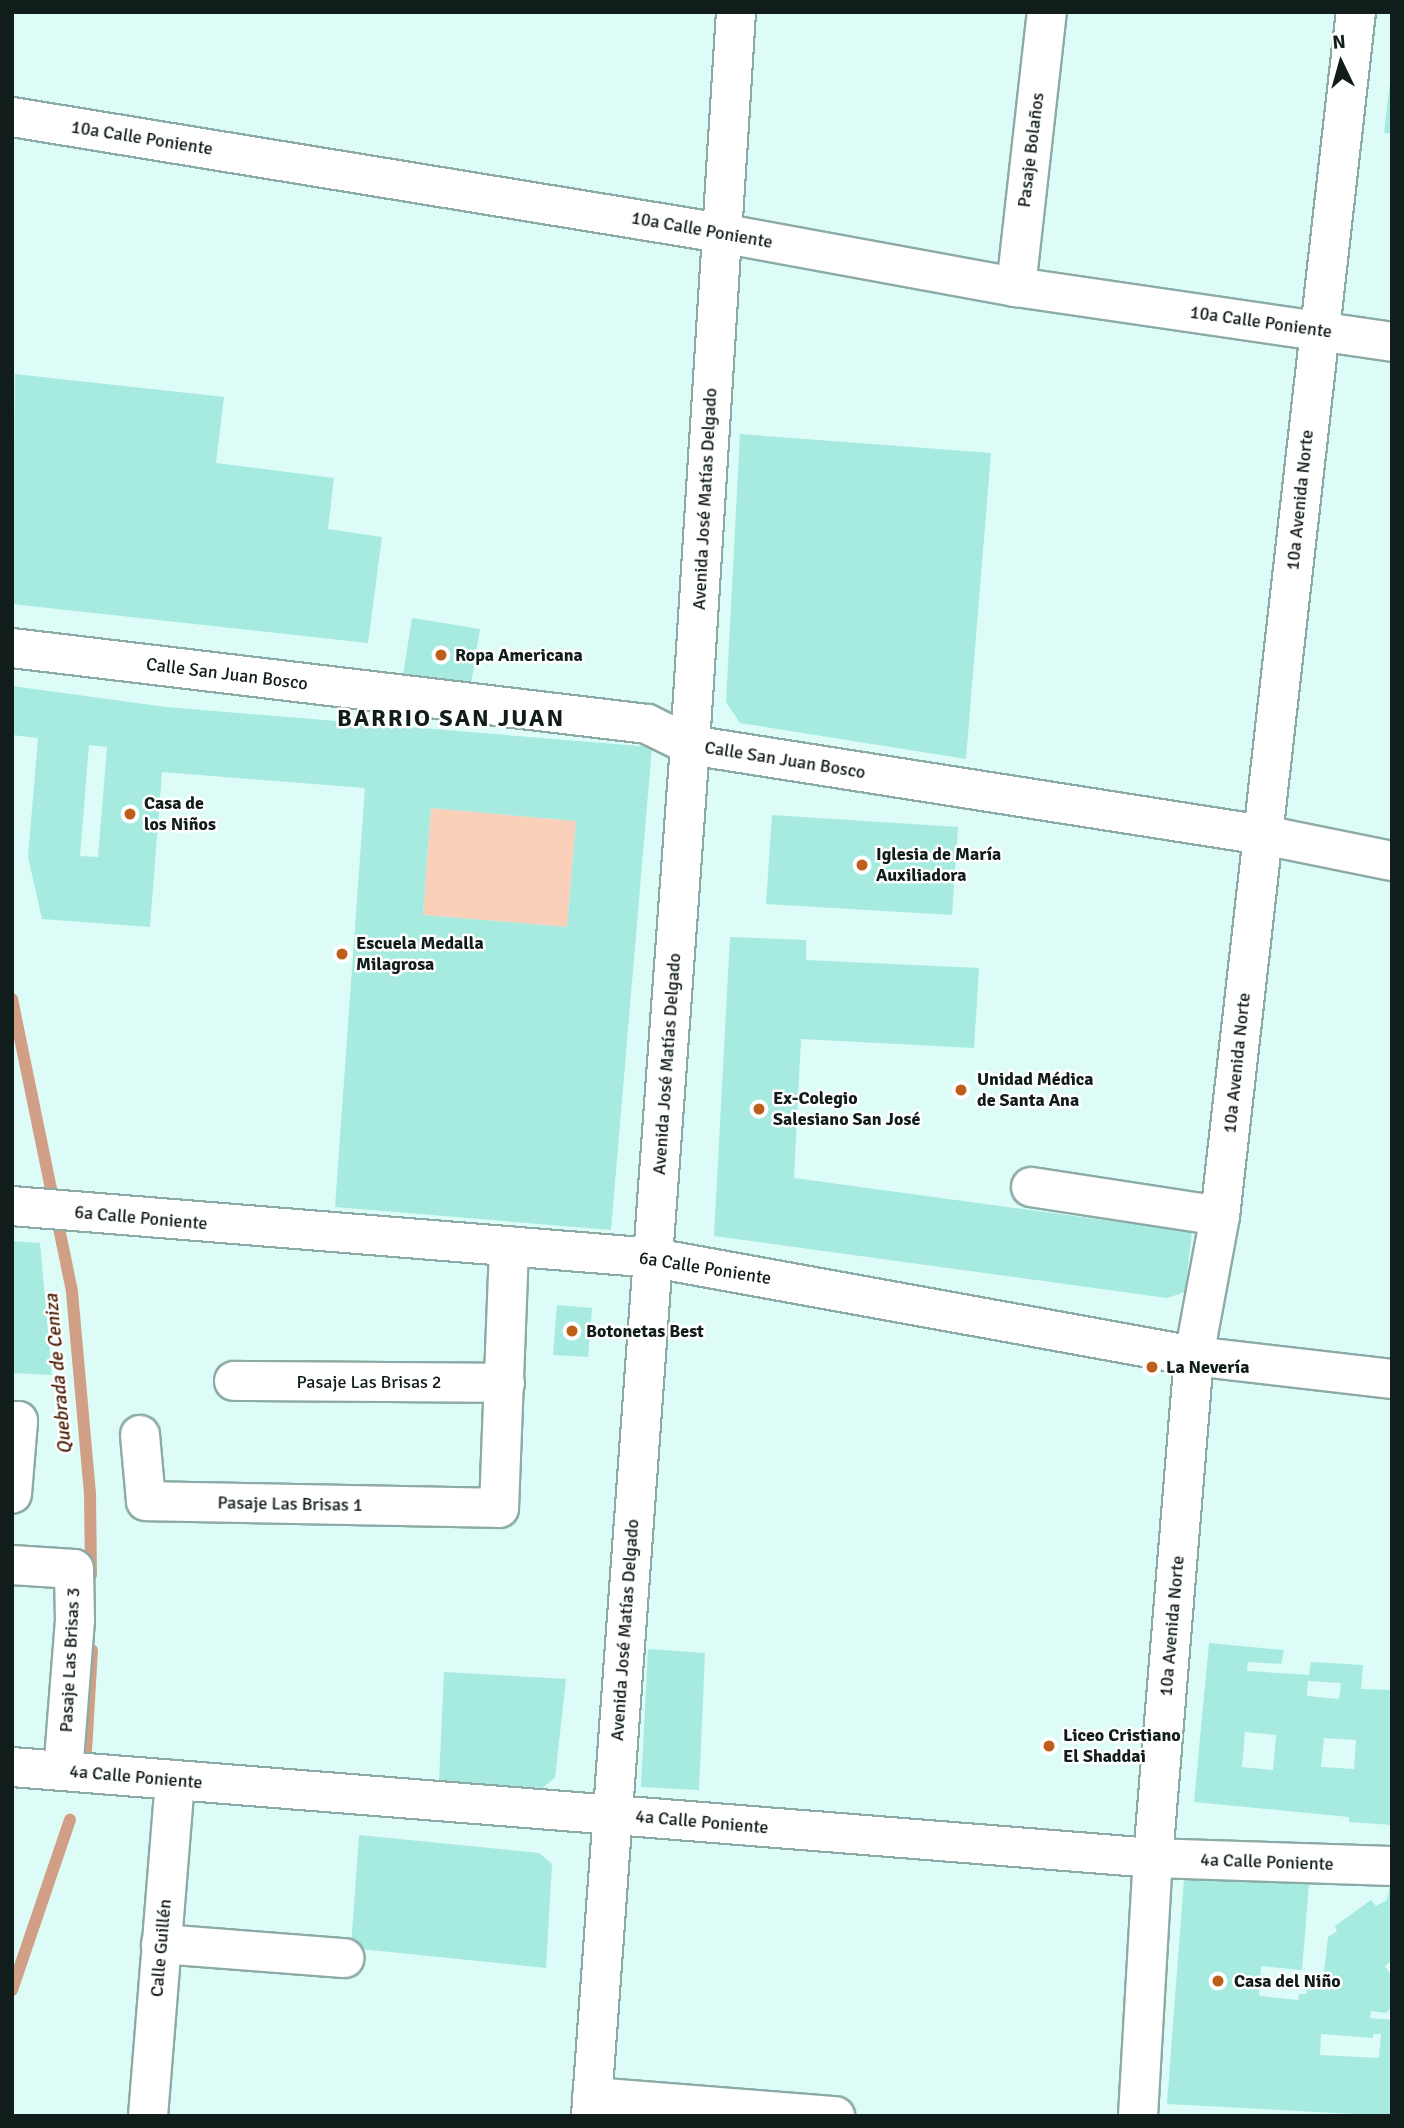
<!DOCTYPE html>
<meta charset="utf-8">
<style>
body{margin:0}
#map{position:relative;width:1404px;height:2128px;overflow:hidden;background:#ddfcf7;font-family:Signika,sans-serif}
div>[style]{position:absolute}
[style*='--x']{left:calc(var(--x)*1px);top:calc(var(--y)*1px);width:calc(var(--w)*1px);rotate:calc(var(--a)*1deg)}
.green>*{inset:0;background:#fbd0ba}
.stream>*{height:12px;margin:-6px;padding:0 6px;transform-origin:6px;border-radius:6px;background:#d19f85}
.building>*{inset:0;background:#a6eae0}
.roads{filter:drop-shadow(2px 0 #8daba6) drop-shadow(-2px 0 #8daba6) drop-shadow(0 2px #8daba6) drop-shadow(0 -2px #8daba6)}
.minor>*{height:38px;margin:-19px;padding:0 19px;transform-origin:19px;border-radius:19px;background:#fff}
.dots>*{width:19px;height:19px;translate:-50% -50%;box-sizing:border-box;border:4px solid #fff;border-radius:50%}
span{translate:-50% -50%;white-space:nowrap;text-align:center;line-height:1.15;-webkit-text-stroke:5px #fff;paint-order:stroke}
.street-label{font-size:18px;color:#111d1b}
.poi-label{font-size:18px;color:#111d1b;font-weight:700}
.left{translate:0 -50%;text-align:left}
.water-label{font-size:19px;color:#491b00;font-style:italic}
.district-label{font-size:24px;color:#111d1b;font-weight:700;letter-spacing:2px}
.frame{position:absolute;inset:0;border:14px solid #111d1b;pointer-events:none}
.north{position:absolute;left:1306px;top:28px;width:70px;height:70px;-webkit-text-stroke:5px #fff;paint-order:stroke;rotate:355deg;font-size:19px;font-weight:700;line-height:28px;text-align:center;color:#111d1b}
.north::after{content:'';display:block;margin:auto;width:24px;height:32px;background:#111d1b;clip-path:polygon(50% 0,100% 100%,50% 72%,0 100%)}
</style>
<div id="map">
<div class="green">
<div style="clip-path:polygon(431px 808px,576px 821px,567px 927px,423px 915px)"></div>
</div>
<div class="stream">
<div style="--x:12;--y:999;--w:299;--a:78.4"></div>
<div style="--x:72;--y:1292;--w:203;--a:84.9"></div>
<div style="--x:90;--y:1494;--w:81;--a:89.3"></div>
<div style="--x:86;--y:1751;--w:101;--a:-86.6"></div>
<div style="--x:12;--y:1990;--w:180;--a:-71.2"></div>
</div>
<div class="building">
<div style="clip-path:polygon(1390px 82px,1392px 82px,1392px 134px,1384px 133px)"></div>
<div style="clip-path:polygon(15px 374px,224px 397px,216px 463px,334px 478px,328px 529px,382px 537px,368px 643px,12px 604px)"></div>
<div style="clip-path:polygon(740px 434px,991px 453px,966px 759px,740px 723px,726px 702px)"></div>
<div style="clip-path:polygon(412px 618px,480px 629px,470px 690px,402px 682px)"></div>
<div style="clip-path:polygon(evenodd,12px 686px,166px 707px,652px 747px,611px 1230px,335px 1207px,365px 788px,162px 772px,150px 927px,42px 919px,28px 857px,38px 738px,12px 735px,12px 686px,89px 745px,107px 747px,98px 857px,80px 856px,89px 745px,12px 686px,431px 808px,576px 821px,567px 927px,423px 915px,431px 808px)"></div>
<div style="clip-path:polygon(772px 815px,958px 827px,952px 915px,766px 904px)"></div>
<div style="clip-path:polygon(730px 937px,806px 940px,806px 960px,979px 968px,974px 1048px,801px 1039px,794px 1178px,1192px 1232px,1185px 1292px,1167px 1298px,714px 1236px)"></div>
<div style="clip-path:polygon(12px 1241px,40px 1243px,52px 1375px,12px 1373px)"></div>
<div style="clip-path:polygon(557px 1305px,592px 1308px,588px 1357px,553px 1355px)"></div>
<div style="clip-path:polygon(evenodd,1209px 1643px,1284px 1650px,1281px 1664px,1248px 1662px,1247px 1671px,1309px 1675px,1311px 1662px,1363px 1665px,1361px 1689px,1392px 1690px,1392px 1825px,1349px 1822px,1349px 1817px,1194px 1802px,1209px 1643px,1308px 1681px,1341px 1683px,1339px 1699px,1307px 1696px,1308px 1681px,1209px 1643px,1245px 1732px,1276px 1735px,1273px 1770px,1242px 1767px,1245px 1732px,1209px 1643px,1324px 1738px,1356px 1740px,1354px 1769px,1321px 1767px,1324px 1738px)"></div>
<div style="clip-path:polygon(648px 1649px,705px 1653px,699px 1790px,641px 1787px)"></div>
<div style="clip-path:polygon(444px 1672px,566px 1679px,555px 1778px,542px 1788px,439px 1781px)"></div>
<div style="clip-path:polygon(359px 1835px,539px 1853px,552px 1864px,546px 1968px,351px 1948px)"></div>
<div style="clip-path:polygon(evenodd,1185px 1865px,1310px 1872px,1302px 1970px,1261px 1966px,1259px 1996px,1298px 2000px,1299px 1994px,1306px 1994px,1309px 1977px,1328px 1979px,1329px 1972px,1324px 1972px,1328px 1937px,1337px 1931px,1335px 1926px,1371px 1900px,1376px 1906px,1387px 1900px,1392px 1874px,1392px 1960px,1385px 1966px,1392px 1977px,1392px 2007px,1386px 2013px,1371px 2011px,1370px 2018px,1392px 2020px,1392px 2116px,1167px 2104px,1185px 1865px,1321px 2034px,1373px 2038px,1373px 2034px,1381px 2034px,1379px 2058px,1320px 2055px,1321px 2034px)"></div>
</div>
<div class="roads">
<div class="minor">
<div style="--x:12;--y:117;--w:718;--a:9.29"></div>
<div style="--x:721;--y:233;--w:300;--a:10.4"></div>
<div style="--x:1016;--y:287;--w:380;--a:8.3"></div>
<div style="--x:1016;--y:287;--w:277;--a:-83.6"></div>
<div style="--x:12;--y:648;--w:640;--a:6.82"></div>
<div style="--x:647;--y:724;--w:48;--a:26"></div>
<div style="--x:690;--y:745;--w:580;--a:8.93"></div>
<div style="--x:1263;--y:835;--w:132;--a:11.4"></div>
<div style="--x:1031;--y:1187;--w:191;--a:8.7"></div>
<div style="--x:12;--y:1206;--w:644;--a:4.63"></div>
<div style="--x:654;--y:1258;--w:549;--a:10.29"></div>
<div style="--x:1194;--y:1356;--w:199;--a:6.6"></div>
<div style="--x:234;--y:1381;--w:271;--a:0.4"></div>
<div style="--x:12;--y:1421;--w:6;--a:0"></div>
<div style="--x:18;--y:1421;--w:73;--a:94.7"></div>
<div style="--x:140;--y:1435;--w:66;--a:84.8"></div>
<div style="--x:146;--y:1501;--w:353;--a:1.1"></div>
<div style="--x:499;--y:1508;--w:262;--a:-87.8"></div>
<div style="--x:12;--y:1565;--w:62;--a:3.7"></div>
<div style="--x:74;--y:1569;--w:51;--a:88.9"></div>
<div style="--x:75;--y:1620;--w:151;--a:94.5"></div>
<div style="--x:12;--y:1767;--w:1145;--a:4.56"></div>
<div style="--x:1153;--y:1858;--w:239;--a:1.9"></div>
<div style="--x:161;--y:1944;--w:184;--a:4.4"></div>
<div style="--x:592;--y:2097;--w:244;--a:4.5"></div>
<div style="--x:148;--y:2116;--w:337;--a:-85.4"></div>
<div style="--x:591;--y:2116;--w:1375;--a:-85.87"></div>
<div style="--x:690;--y:745;--w:734;--a:-86.41"></div>
<div style="--x:1138;--y:2116;--w:258;--a:-86.7"></div>
<div style="--x:1153;--y:1858;--w:504;--a:-85.33"></div>
<div style="--x:1194;--y:1356;--w:142;--a:-79.5"></div>
<div style="--x:1220;--y:1216;--w:1212;--a:-83.56"></div>
</div>
</div>
<div class="dots">
<div style="left:441px;top:655px;background:#be5e1b"></div>
<div style="left:130px;top:814px;background:#be5e1b"></div>
<div style="left:862px;top:865px;background:#be5e1b"></div>
<div style="left:342px;top:954px;background:#be5e1b"></div>
<div style="left:961px;top:1090px;background:#be5e1b"></div>
<div style="left:759px;top:1109px;background:#be5e1b"></div>
<div style="left:572px;top:1331px;background:#be5e1b"></div>
<div style="left:1152px;top:1367px;background:#be5e1b"></div>
<div style="left:1049px;top:1746px;background:#be5e1b"></div>
<div style="left:1218px;top:1981px;background:#be5e1b"></div>
</div>
<div class="street-label">
<span style="left:142px;top:138px;rotate:9deg">10a Calle Poniente</span>
<span style="left:1031px;top:150px;rotate:-83deg">Pasaje Bolaños</span>
<span style="left:702px;top:230px;rotate:10deg">10a Calle Poniente</span>
<span style="left:1261px;top:322px;rotate:8deg">10a Calle Poniente</span>
<span style="left:705px;top:499px;rotate:-87deg">Avenida José Matías Delgado</span>
<span style="left:1300px;top:500px;rotate:-84deg">10a Avenida Norte</span>
<span style="left:227px;top:674px;rotate:7deg">Calle San Juan Bosco</span>
<span style="left:785px;top:760px;rotate:9deg">Calle San Juan Bosco</span>
<span style="left:1237px;top:1063px;rotate:-84deg">10a Avenida Norte</span>
<span style="left:667px;top:1064px;rotate:-86deg">Avenida José Matías Delgado</span>
<span style="left:141px;top:1218px;rotate:5deg">6a Calle Poniente</span>
<span style="left:705px;top:1268px;rotate:9deg">6a Calle Poniente</span>
<span style="left:369px;top:1382px">Pasaje Las Brisas 2</span>
<span style="left:290px;top:1504px;rotate:1deg">Pasaje Las Brisas 1</span>
<span style="left:1172px;top:1626px;rotate:-85deg">10a Avenida Norte</span>
<span style="left:625px;top:1630px;rotate:-86deg">Avenida José Matías Delgado</span>
<span style="left:70px;top:1660px;rotate:-87deg">Pasaje Las Brisas 3</span>
<span style="left:136px;top:1777px;rotate:5deg">4a Calle Poniente</span>
<span style="left:702px;top:1822px;rotate:5deg">4a Calle Poniente</span>
<span style="left:1267px;top:1862px;rotate:2deg">4a Calle Poniente</span>
<span style="left:161px;top:1948px;rotate:-85deg">Calle Guillén</span>
</div>
<div class="poi-label">
<span class="left" style="left:455px;top:655px">Ropa Americana</span>
<span class="left" style="left:144px;top:814px">Casa de<br>los Niños</span>
<span class="left" style="left:876px;top:865px">Iglesia de María<br>Auxiliadora</span>
<span class="left" style="left:356px;top:954px">Escuela Medalla<br>Milagrosa</span>
<span class="left" style="left:977px;top:1090px">Unidad Médica<br>de Santa Ana</span>
<span class="left" style="left:773px;top:1109px">Ex-Colegio<br>Salesiano San José</span>
<span class="left" style="left:586px;top:1331px">Botonetas Best</span>
<span class="left" style="left:1166px;top:1367px">La Nevería</span>
<span class="left" style="left:1063px;top:1746px">Liceo Cristiano<br>El Shaddai</span>
<span class="left" style="left:1234px;top:1981px">Casa del Niño</span>
</div>
<div class="water-label">
<span style="left:59px;top:1374px;rotate:-95deg">Quebrada de Ceniza</span>
</div>
<div class="district-label">
<span style="left:451px;top:719px">BARRIO SAN JUAN</span>
</div>
<div class="frame"></div>
<div class="north">N</div>
</div>
